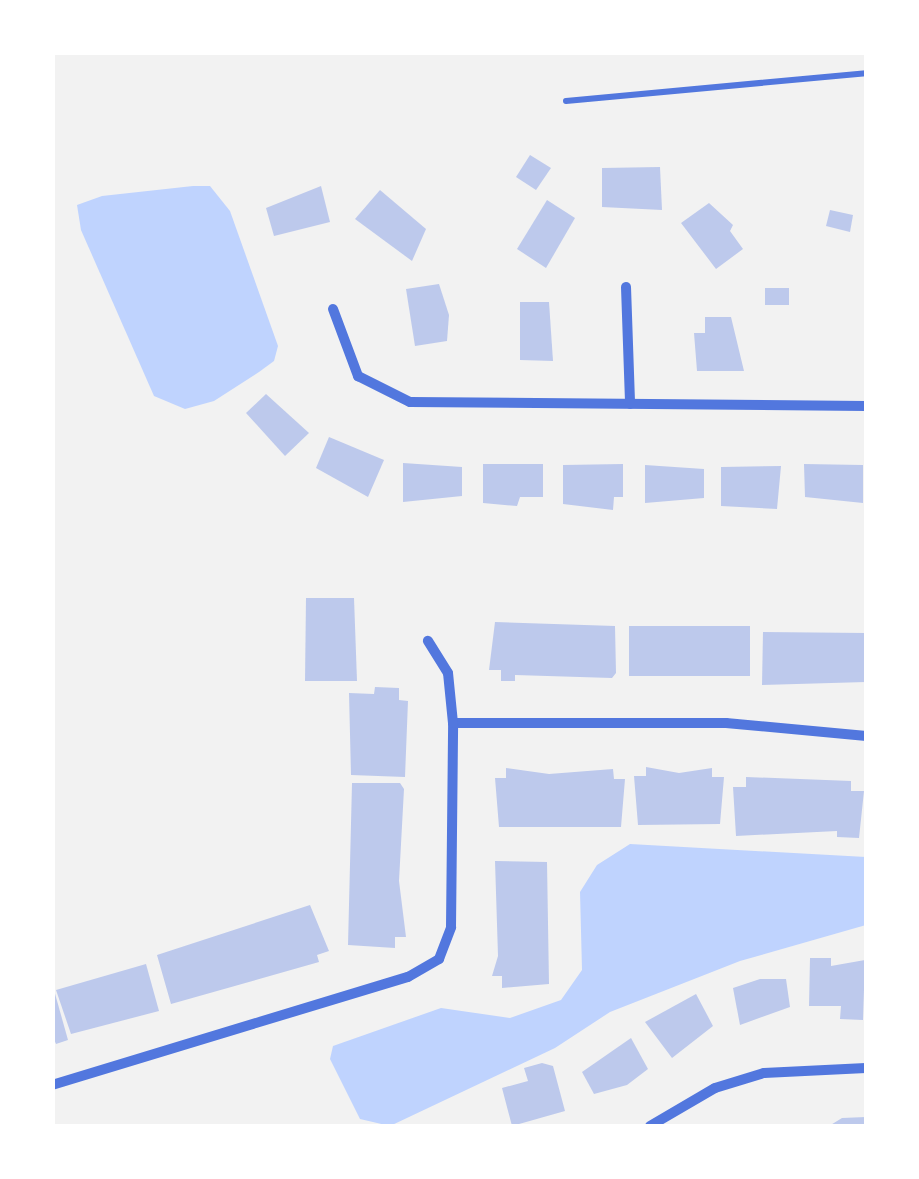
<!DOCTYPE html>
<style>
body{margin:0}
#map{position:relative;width:919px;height:1179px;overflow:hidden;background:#f2f2f2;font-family:"DejaVu Sans",sans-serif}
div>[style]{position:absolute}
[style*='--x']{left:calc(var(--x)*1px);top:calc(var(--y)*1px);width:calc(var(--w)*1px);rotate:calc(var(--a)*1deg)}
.water>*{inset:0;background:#bfd3fe}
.building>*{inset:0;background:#bdc9ec}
.service>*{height:6px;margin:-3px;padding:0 3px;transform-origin:3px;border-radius:3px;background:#5277de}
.minor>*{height:10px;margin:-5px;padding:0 5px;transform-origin:5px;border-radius:5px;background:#5277de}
span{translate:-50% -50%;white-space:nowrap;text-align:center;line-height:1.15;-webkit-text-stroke:8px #fff;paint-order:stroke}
.frame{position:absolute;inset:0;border:55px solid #fff;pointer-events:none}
</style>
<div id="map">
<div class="water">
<div style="clip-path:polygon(193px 186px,210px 186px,230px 211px,278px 346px,274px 361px,259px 372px,214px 401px,185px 409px,154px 396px,81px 230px,77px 205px,102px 196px)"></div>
<div style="clip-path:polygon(630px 844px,866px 857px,866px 925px,740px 961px,610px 1012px,555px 1048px,390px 1126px,360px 1119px,330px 1059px,333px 1046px,441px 1008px,510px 1018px,561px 1000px,582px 970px,580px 892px,597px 865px)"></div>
</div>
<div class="building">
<div style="clip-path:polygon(530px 155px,551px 168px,536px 190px,516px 177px)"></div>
<div style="clip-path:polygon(660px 167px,662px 210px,602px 207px,602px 168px)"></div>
<div style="clip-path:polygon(321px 186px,330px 222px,274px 236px,266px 208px)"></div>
<div style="clip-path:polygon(380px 190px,426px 229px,412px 261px,355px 219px)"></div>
<div style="clip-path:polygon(547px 200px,575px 218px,546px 268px,517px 249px)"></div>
<div style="clip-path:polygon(709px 203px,733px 225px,730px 231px,743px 249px,716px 269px,681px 223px)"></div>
<div style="clip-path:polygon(830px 210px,853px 215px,850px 232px,826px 226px)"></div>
<div style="clip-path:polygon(439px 284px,449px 315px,447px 341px,415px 346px,406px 289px)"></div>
<div style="clip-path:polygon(765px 288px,789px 288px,789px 305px,765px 305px)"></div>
<div style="clip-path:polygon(520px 302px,549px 302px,553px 361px,520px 360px)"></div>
<div style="clip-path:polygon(705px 317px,731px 317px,744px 371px,697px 371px,694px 333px,705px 333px)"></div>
<div style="clip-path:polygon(266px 394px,309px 433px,285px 456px,246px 413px)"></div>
<div style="clip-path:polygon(329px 437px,384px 460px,368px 497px,316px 468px)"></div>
<div style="clip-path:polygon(403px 463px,462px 467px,462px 496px,403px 502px)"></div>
<div style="clip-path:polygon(483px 464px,543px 464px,543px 497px,520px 497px,517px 506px,483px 503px)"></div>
<div style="clip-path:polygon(623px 464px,623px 497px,614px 497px,613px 510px,563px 504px,563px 465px)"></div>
<div style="clip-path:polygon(804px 464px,863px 465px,863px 503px,805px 497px)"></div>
<div style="clip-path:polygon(645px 465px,704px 469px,704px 498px,645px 503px)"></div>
<div style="clip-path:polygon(781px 466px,777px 509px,721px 506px,721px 467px)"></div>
<div style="clip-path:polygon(306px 598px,354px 598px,357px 681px,305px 681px)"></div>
<div style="clip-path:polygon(495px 622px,615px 626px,616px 673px,612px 678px,515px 675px,515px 681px,501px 681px,501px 670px,489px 670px)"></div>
<div style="clip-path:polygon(629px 626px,750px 626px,750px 676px,629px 676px)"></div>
<div style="clip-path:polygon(763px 632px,866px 633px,866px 682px,762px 685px)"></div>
<div style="clip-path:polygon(375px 687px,399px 688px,399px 700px,408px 701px,405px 777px,351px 775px,349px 693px,374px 694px)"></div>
<div style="clip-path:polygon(646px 767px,679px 773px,712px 768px,712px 777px,724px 777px,720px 824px,638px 825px,634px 776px,646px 776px)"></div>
<div style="clip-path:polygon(506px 768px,549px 774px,613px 769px,614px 779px,625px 779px,621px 827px,499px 827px,495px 778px,506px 778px)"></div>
<div style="clip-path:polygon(746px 777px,851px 781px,851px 791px,864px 791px,859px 838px,837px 837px,837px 831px,736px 836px,733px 787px,746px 787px)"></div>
<div style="clip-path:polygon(352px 783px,400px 783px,404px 789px,399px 881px,406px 937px,395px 937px,395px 948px,348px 945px)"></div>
<div style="clip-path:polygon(495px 861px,547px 862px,549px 984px,502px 988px,502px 976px,492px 976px,498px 956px)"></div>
<div style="clip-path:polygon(310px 905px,329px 951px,317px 955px,319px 962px,171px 1004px,157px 955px)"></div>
<div style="clip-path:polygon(810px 958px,831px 958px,831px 966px,865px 960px,863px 1020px,840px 1019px,841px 1006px,809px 1006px)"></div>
<div style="clip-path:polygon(146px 964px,159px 1011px,71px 1034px,56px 990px)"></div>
<div style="clip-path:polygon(760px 979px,786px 979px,790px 1007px,740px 1025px,733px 988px)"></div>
<div style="clip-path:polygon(54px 990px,68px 1040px,56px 1044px,52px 1035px)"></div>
<div style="clip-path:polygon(696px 994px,713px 1026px,672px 1058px,645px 1022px)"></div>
<div style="clip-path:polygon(631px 1038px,648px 1069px,627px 1085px,594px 1094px,582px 1072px)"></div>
<div style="clip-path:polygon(542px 1063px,553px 1066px,565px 1111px,512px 1126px,502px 1088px,528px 1081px,524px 1068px)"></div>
<div style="clip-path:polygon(866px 1117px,866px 1126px,829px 1126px,842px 1118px)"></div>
</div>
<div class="service">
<div style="--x:566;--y:101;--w:301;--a:-5.3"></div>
</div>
<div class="minor">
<div style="--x:626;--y:287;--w:117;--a:88"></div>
<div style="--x:333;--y:309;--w:72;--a:69.5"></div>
<div style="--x:358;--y:376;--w:58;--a:26.6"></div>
<div style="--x:410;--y:402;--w:456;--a:0.5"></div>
<div style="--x:453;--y:723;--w:273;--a:0"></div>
<div style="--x:726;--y:723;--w:141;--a:5.3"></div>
<div style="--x:52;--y:1085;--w:372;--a:-16.9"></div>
<div style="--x:408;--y:977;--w:36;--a:-30"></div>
<div style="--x:439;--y:959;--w:34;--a:-69"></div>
<div style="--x:451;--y:927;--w:204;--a:-89.4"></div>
<div style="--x:453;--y:723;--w:50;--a:-95.7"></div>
<div style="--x:448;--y:673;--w:38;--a:-122"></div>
<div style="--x:650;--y:1126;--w:75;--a:-30.3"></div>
<div style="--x:715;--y:1088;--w:51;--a:-17"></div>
<div style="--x:764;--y:1073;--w:102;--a:-2.8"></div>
</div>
<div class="frame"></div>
</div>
